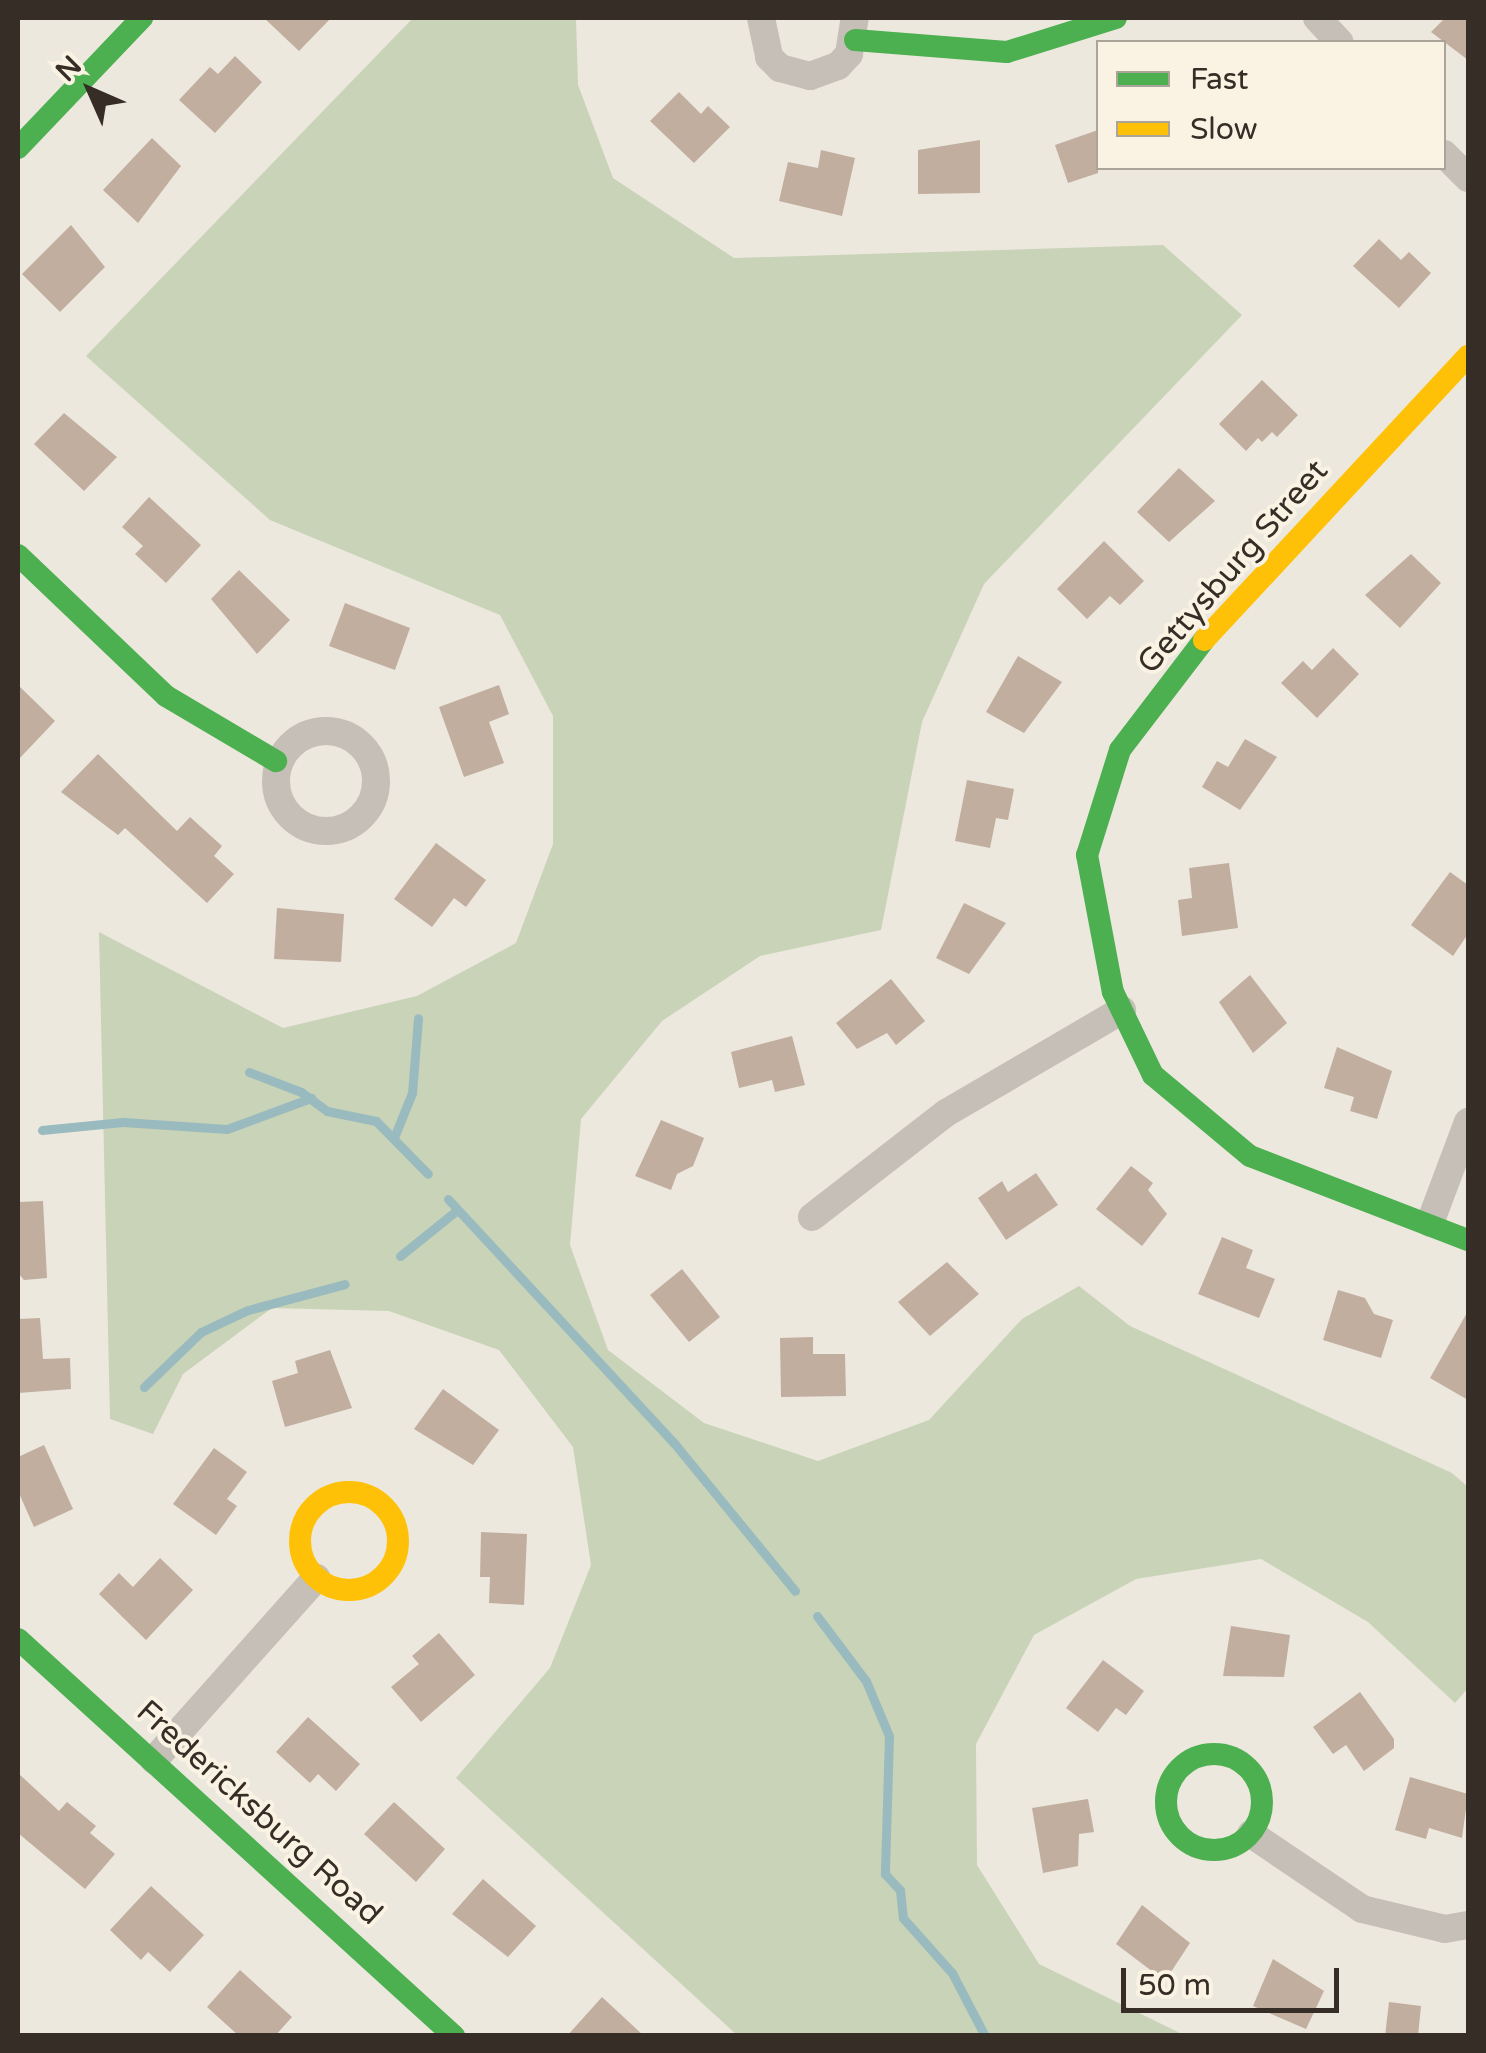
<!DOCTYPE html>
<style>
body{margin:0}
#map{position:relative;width:1486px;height:2053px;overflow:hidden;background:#ece8de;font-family:"Varela Round",sans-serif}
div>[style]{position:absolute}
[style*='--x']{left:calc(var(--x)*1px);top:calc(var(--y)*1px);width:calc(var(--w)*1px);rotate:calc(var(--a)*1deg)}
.green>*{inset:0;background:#c9d3b7}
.stream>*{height:9px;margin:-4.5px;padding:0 4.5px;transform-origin:4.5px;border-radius:4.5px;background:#99babe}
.building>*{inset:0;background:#c1ae9f}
.street>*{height:28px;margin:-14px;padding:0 14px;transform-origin:14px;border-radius:14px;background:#c5bfb7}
.street>.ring{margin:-14px;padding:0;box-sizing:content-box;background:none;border:28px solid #c5bfb7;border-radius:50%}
.fast>*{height:22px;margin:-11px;padding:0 11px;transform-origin:11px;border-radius:11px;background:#4caf50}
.fast>.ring{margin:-11px;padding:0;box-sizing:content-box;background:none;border:22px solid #4caf50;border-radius:50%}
.slow>*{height:22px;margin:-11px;padding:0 11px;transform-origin:11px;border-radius:11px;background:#ffc107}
.slow>.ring{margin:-11px;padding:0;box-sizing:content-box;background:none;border:22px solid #ffc107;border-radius:50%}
span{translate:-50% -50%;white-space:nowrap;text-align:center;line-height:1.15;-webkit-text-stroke:8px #faf3e4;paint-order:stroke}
.street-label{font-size:32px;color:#352d26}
.frame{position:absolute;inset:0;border:20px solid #352d26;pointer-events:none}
.legend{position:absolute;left:1096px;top:40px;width:350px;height:130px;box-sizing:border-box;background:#faf3e4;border:2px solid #aba498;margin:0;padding:12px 18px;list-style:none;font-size:30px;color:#352d26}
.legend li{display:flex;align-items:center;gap:20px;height:50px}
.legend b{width:50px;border:2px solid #aba498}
.north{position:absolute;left:40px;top:40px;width:100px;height:100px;-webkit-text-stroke:8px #faf3e4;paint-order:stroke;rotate:315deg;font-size:28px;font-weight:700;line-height:40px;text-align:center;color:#352d26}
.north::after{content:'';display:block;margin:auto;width:35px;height:45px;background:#352d26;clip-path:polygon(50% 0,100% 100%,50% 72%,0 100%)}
.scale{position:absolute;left:1121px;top:1968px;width:218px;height:45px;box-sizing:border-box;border:5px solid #352d26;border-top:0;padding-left:12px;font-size:30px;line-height:35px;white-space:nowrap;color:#352d26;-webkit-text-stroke:8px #faf3e4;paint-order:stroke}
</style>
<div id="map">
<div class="green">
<div style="clip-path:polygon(413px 18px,576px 18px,578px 85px,613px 178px,734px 258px,1163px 245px,1242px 315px,984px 584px,922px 722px,881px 930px,760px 956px,662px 1021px,581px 1119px,570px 1245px,608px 1350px,704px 1423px,818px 1461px,929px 1420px,1022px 1319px,1079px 1286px,1130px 1326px,1452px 1473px,1468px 1487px,1468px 1688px,1455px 1703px,1368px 1622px,1261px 1559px,1136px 1579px,1034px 1635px,976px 1744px,977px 1865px,1039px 1964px,1184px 2035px,737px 2035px,456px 1778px,550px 1668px,591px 1565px,573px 1447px,499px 1350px,389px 1311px,272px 1308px,183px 1374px,153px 1434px,110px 1419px,99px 932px,283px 1028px,417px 996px,516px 943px,553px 844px,553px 716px,500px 615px,270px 520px,86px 356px)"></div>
</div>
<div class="stream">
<div style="--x:249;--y:1072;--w:56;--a:21"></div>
<div style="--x:301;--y:1092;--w:32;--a:36"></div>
<div style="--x:327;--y:1111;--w:50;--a:11.5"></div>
<div style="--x:376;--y:1121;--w:74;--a:45.5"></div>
<div style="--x:42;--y:1130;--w:81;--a:-5.6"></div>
<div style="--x:123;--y:1122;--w:104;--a:3.9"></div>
<div style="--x:227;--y:1129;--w:90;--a:-20.3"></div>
<div style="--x:395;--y:1135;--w:45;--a:-68"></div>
<div style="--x:412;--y:1093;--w:75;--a:-85.4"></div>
<div style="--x:448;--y:1199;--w:333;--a:47.2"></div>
<div style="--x:674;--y:1443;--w:191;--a:50.7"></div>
<div style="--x:400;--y:1256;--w:73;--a:-38.9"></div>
<div style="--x:144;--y:1387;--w:79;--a:-44"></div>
<div style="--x:201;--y:1332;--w:52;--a:-25.1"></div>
<div style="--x:248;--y:1310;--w:100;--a:-15"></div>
<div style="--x:817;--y:1616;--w:81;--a:53"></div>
<div style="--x:866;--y:1681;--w:60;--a:67.3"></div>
<div style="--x:889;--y:1736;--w:138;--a:91.7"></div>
<div style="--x:885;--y:1874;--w:22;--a:47"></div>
<div style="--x:900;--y:1890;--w:28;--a:84"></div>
<div style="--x:903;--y:1918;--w:74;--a:48.3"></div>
<div style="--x:952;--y:1973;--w:71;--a:62.4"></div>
</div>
<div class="building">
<div style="clip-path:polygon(264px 18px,331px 18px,299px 51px)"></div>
<div style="clip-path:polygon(1445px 18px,1468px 18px,1468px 60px,1431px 32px)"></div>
<div style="clip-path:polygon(235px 56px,262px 82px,215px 133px,179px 100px,210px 67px,218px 74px)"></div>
<div style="clip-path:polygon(679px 92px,701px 114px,708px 106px,730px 127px,694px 163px,650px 121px)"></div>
<div style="clip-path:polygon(1098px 130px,1098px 173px,1068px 183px,1055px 145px)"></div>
<div style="clip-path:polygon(152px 138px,181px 166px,138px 223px,103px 190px)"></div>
<div style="clip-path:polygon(980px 140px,980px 193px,918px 194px,918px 150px)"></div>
<div style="clip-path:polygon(821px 150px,855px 158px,842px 216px,779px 201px,788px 162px,818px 168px)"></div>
<div style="clip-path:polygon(71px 225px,105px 267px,60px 312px,22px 274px)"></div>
<div style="clip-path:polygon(1379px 239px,1401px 260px,1409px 252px,1431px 273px,1399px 308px,1353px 266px)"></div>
<div style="clip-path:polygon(1262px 380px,1298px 415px,1277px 437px,1272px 432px,1262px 442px,1258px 438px,1246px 451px,1219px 424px)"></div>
<div style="clip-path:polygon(64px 413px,117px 457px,84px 491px,34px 444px)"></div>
<div style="clip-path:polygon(1179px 468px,1215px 501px,1169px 542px,1137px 512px)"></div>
<div style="clip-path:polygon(149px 497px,201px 545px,166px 583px,135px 554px,143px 546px,122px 527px)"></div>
<div style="clip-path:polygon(1104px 541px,1144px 581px,1120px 605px,1110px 596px,1087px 619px,1057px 589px)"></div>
<div style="clip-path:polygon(1411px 554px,1441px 583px,1400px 628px,1365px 595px)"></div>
<div style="clip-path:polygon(239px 570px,290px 620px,257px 654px,211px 599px)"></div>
<div style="clip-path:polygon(345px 603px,410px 628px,395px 670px,329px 646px)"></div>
<div style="clip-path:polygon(1333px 648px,1359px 674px,1317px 718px,1281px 683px,1303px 661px,1312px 670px)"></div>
<div style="clip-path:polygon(1018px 656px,1062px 682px,1024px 733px,986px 712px)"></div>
<div style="clip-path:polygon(18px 685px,55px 721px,18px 760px)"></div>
<div style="clip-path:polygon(499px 685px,509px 714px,489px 722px,504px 763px,464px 777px,439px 707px)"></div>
<div style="clip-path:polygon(1245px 739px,1277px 757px,1240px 810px,1202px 787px,1217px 761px,1228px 767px)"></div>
<div style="clip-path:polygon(98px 754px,177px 831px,190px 817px,222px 846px,214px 856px,234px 874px,207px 903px,125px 828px,118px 835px,61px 792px)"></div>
<div style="clip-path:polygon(967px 780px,1014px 789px,1008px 820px,996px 818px,990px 848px,955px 841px)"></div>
<div style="clip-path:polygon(436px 843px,486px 880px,466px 907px,454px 898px,432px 927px,394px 899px)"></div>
<div style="clip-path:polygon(1229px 863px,1238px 928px,1182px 936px,1178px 900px,1192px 898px,1189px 868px)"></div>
<div style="clip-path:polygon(1450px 872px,1468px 885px,1468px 934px,1453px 956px,1411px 925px)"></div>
<div style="clip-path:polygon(964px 903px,1006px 923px,969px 974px,936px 958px)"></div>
<div style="clip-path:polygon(277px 908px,344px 914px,341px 962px,274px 959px)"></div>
<div style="clip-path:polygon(1250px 975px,1287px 1023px,1253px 1053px,1219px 1002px)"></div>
<div style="clip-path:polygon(891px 979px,925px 1021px,896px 1045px,887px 1033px,857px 1049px,836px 1023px)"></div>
<div style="clip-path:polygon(792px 1036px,805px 1085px,775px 1092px,772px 1080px,739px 1088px,731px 1052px)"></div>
<div style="clip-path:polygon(1337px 1047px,1392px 1071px,1377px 1119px,1350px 1111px,1354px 1097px,1324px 1088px)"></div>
<div style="clip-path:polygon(661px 1120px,704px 1138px,693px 1166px,677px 1174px,671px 1190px,635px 1176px)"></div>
<div style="clip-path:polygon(1131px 1166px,1153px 1183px,1148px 1190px,1167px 1214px,1142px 1246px,1096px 1209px)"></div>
<div style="clip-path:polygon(1036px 1173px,1058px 1205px,1006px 1240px,978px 1198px,1002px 1181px,1008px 1192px)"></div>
<div style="clip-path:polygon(43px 1201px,47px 1278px,24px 1280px,18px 1273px,18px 1202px)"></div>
<div style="clip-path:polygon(1222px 1237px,1253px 1250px,1246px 1268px,1275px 1279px,1259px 1318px,1198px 1294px)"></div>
<div style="clip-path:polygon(947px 1262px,979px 1294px,930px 1336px,898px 1302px)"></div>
<div style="clip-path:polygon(682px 1269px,720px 1317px,689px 1342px,650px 1295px)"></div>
<div style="clip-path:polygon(1338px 1290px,1365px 1298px,1374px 1314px,1393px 1320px,1381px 1358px,1323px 1340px)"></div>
<div style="clip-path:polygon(1468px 1311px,1468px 1400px,1430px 1378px)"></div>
<div style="clip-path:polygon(40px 1318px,43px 1359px,70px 1358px,71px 1389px,18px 1393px,18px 1319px)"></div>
<div style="clip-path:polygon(813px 1337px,813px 1354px,845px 1354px,846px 1396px,781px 1397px,780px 1338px)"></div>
<div style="clip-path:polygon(330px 1350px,352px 1408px,285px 1427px,272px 1381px,298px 1373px,295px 1361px)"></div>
<div style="clip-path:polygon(443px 1389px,499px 1430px,473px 1465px,414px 1429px)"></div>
<div style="clip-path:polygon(44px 1445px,73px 1509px,34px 1527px,18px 1491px,18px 1457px)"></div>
<div style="clip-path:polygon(214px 1448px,247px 1472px,227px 1499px,237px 1506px,216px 1535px,173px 1504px)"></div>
<div style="clip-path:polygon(481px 1532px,527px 1534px,524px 1605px,489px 1603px,490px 1577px,480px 1577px)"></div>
<div style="clip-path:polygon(160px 1558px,193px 1590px,146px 1640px,99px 1594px,119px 1573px,133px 1587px)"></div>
<div style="clip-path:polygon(1231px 1626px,1290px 1635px,1284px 1677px,1223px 1676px)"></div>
<div style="clip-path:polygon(439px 1633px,475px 1675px,421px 1722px,391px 1687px,419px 1664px,412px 1656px)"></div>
<div style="clip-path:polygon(1103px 1660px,1144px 1691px,1126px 1715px,1116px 1708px,1098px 1732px,1066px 1708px)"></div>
<div style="clip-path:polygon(1360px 1692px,1394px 1739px,1394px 1748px,1364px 1771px,1346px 1745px,1333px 1754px,1313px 1727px)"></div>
<div style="clip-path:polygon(308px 1717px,360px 1764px,336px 1791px,318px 1774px,310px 1783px,276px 1752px)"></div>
<div style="clip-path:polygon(18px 1773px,59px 1811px,67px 1802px,96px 1826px,90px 1833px,115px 1854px,85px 1889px,18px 1833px)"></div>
<div style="clip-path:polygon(1410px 1777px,1468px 1794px,1462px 1838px,1429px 1828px,1426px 1839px,1395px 1830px)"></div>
<div style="clip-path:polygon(1088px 1799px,1094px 1832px,1079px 1834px,1078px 1866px,1043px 1873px,1032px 1808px)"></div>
<div style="clip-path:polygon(394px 1802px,445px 1849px,416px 1882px,364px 1834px)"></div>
<div style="clip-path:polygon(483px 1879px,536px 1926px,508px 1957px,452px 1914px)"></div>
<div style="clip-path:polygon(151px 1886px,204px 1935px,170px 1972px,148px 1952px,141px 1960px,110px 1930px)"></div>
<div style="clip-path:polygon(1142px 1905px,1190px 1943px,1165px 1981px,1116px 1944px)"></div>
<div style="clip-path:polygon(1273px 1959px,1324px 1991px,1306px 2029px,1253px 2006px)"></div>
<div style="clip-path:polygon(240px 1970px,292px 2017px,275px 2036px,239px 2036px,207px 2007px)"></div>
<div style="clip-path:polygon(602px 1997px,644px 2036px,567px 2036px)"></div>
<div style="clip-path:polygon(1389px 2002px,1421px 2006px,1418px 2036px,1385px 2036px)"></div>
</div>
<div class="street">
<div style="--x:761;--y:18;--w:40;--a:78"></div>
<div style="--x:769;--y:57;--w:16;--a:45"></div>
<div style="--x:780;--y:68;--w:31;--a:15"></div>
<div style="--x:810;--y:76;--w:30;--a:-20"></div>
<div style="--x:838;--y:66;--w:16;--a:-47"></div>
<div style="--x:849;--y:54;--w:36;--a:-81"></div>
<div style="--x:1317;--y:18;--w:33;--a:47"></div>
<div style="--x:1444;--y:154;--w:34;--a:45"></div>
<div class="ring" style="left:276px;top:731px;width:72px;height:72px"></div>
<div style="--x:812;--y:1217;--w:170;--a:-37.8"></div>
<div style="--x:946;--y:1113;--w:204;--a:-30.3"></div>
<div style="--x:1430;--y:1223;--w:108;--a:-69.4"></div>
<div style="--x:154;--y:1760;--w:244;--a:-48.3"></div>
<div style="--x:1251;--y:1834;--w:134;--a:34"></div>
<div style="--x:1362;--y:1909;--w:85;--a:13.5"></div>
<div style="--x:1445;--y:1929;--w:23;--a:-10"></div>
</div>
<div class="fast">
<div style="--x:855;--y:40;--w:152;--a:4.5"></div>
<div style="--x:1007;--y:52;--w:114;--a:-17.3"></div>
<div style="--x:18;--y:148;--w:180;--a:-46.4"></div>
<div style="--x:18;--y:555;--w:204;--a:43.6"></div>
<div style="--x:166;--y:696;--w:128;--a:30.6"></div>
<div style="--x:1204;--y:640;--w:138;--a:127.4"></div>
<div style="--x:1120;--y:750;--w:110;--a:107.4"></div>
<div style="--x:1087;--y:855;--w:139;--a:79.3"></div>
<div style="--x:1113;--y:992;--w:92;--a:64.3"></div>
<div style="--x:1153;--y:1075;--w:126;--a:39.9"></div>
<div style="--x:1250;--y:1156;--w:234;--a:21.1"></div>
<div style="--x:18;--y:1639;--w:590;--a:42.32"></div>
<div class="ring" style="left:1166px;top:1754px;width:74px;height:74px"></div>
</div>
<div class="slow">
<div style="--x:1204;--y:640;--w:388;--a:-47.1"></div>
<div class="ring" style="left:300px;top:1492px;width:76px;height:76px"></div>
</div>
<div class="street-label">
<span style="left:1233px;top:567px;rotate:-49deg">Gettysburg Street</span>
<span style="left:259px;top:1813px;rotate:42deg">Fredericksburg Road</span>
</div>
<div class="frame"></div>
<ul class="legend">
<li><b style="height:12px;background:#4caf50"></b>Fast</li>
<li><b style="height:12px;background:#ffc107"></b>Slow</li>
</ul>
<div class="north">N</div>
<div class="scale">50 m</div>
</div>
